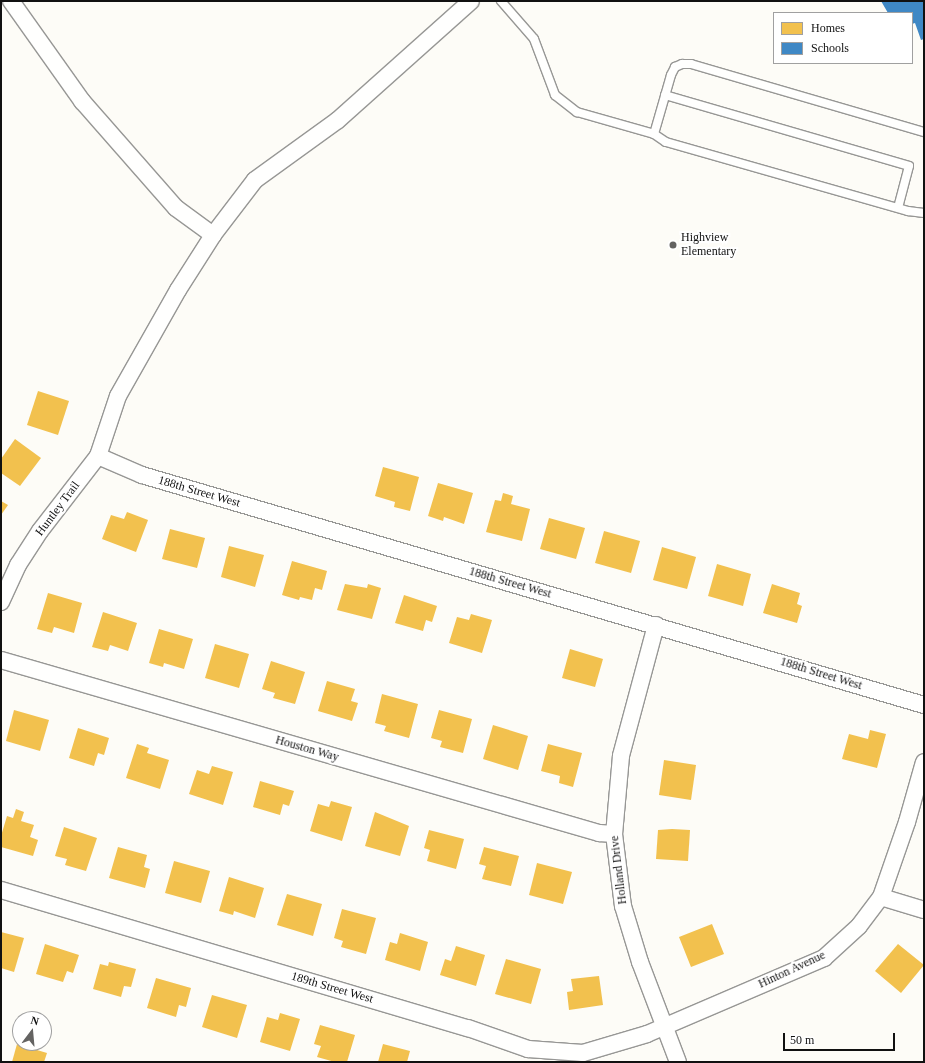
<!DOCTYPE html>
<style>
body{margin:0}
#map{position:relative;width:925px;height:1063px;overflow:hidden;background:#fdfcf7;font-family:"Times New Roman",serif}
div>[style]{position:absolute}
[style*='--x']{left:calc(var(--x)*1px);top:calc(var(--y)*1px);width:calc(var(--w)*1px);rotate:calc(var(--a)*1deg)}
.homes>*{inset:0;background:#f2c14e}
.schools>*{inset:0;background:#3f88c5}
.roads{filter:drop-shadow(1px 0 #979795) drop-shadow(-1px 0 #979795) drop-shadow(0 1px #979795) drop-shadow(0 -1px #979795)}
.lane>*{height:8px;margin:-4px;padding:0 4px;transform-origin:4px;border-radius:4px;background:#fffffe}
.street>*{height:16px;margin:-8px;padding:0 8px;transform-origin:8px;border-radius:8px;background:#fffffe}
.dots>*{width:11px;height:11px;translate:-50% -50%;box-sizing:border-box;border:2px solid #fff;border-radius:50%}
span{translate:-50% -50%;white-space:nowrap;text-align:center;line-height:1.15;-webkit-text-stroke:4px #fff;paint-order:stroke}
.poi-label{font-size:12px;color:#111}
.left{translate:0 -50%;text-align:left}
.street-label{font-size:12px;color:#111}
.frame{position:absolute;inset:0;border:2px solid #111;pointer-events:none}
.legend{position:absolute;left:773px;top:12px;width:140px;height:52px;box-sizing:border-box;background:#fff;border:1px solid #a0a0a0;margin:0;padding:5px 7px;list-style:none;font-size:12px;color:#111}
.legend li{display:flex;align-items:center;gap:8px;height:20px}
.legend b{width:20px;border:1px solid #a0a0a0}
.north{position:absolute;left:12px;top:1011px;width:40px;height:40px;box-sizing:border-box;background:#fff;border:1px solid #a0a0a0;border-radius:50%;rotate:16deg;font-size:11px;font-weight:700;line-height:16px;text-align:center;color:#111}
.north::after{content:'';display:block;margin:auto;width:14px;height:18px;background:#646362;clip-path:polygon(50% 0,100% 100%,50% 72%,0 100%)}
.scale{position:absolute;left:783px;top:1033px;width:112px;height:18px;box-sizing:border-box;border:2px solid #111;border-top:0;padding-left:5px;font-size:12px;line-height:14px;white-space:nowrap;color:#111;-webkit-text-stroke:3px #fff;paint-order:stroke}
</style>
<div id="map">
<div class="homes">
<div style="clip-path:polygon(38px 391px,69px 401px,58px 435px,27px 425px)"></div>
<div style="clip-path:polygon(15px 439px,41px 458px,20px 486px,1px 473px,1px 459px)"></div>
<div style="clip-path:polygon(383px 467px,419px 477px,410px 511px,394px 507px,395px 502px,375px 496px)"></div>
<div style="clip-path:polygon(438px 483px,473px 493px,464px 524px,444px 517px,443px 521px,428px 516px)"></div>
<div style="clip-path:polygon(503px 493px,513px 496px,511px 504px,530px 509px,522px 541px,486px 532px,495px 500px,501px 501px)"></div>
<div style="clip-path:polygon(1px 501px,8px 505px,1px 515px)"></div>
<div style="clip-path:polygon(127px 512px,148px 520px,136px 552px,102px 539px,111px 515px,124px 519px)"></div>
<div style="clip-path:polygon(549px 518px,585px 528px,576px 559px,540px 549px)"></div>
<div style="clip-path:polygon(170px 529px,205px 538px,197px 568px,162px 559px)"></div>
<div style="clip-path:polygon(604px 531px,640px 541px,631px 573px,595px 563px)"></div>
<div style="clip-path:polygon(229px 546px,264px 555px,255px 587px,221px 577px)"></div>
<div style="clip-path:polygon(662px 547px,696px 557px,687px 589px,653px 580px)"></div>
<div style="clip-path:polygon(292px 561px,327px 571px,322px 590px,315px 588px,312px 600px,300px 597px,299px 600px,282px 595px)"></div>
<div style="clip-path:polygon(717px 564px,751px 574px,743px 606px,708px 596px)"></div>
<div style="clip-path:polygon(345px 584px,367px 588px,368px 584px,381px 588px,372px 619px,337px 610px)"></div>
<div style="clip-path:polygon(772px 584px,800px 593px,797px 604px,802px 606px,797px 623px,763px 613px)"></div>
<div style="clip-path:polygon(48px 593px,82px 603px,74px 633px,54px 627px,52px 633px,37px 629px)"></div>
<div style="clip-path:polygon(404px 595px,437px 606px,432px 622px,426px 620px,423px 631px,395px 623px)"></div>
<div style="clip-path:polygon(103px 612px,137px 623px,128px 651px,110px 645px,108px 651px,92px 647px)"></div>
<div style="clip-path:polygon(471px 614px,492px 620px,482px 653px,449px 643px,457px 617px,469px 620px)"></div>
<div style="clip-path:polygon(159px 629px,193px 639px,184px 669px,164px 663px,163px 667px,149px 663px)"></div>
<div style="clip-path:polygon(215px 644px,249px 654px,239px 688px,205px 678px)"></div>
<div style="clip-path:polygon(570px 649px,603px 659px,595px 687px,562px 678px)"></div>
<div style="clip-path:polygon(271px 661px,305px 672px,295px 704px,273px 698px,275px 693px,262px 689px)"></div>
<div style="clip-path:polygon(327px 681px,355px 689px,351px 701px,358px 703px,352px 721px,318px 711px)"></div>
<div style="clip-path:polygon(382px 694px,418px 704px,409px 738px,384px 731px,386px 726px,375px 723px)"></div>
<div style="clip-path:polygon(14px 710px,49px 720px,40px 751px,6px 741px)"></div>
<div style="clip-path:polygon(439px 710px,472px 719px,463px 753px,440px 747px,442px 741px,431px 738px)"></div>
<div style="clip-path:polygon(493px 725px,528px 736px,518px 770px,483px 759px)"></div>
<div style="clip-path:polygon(78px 728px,109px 738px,104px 755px,98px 753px,94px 766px,69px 758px)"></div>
<div style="clip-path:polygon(870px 730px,886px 734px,877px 768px,842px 759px,849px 734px,868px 739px)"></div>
<div style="clip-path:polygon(137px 744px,149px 748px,147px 753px,169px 760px,160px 789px,126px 778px)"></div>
<div style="clip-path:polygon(548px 744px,582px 753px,573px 787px,559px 783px,560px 776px,541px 771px)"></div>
<div style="clip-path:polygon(664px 760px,696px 765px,691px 800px,659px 795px)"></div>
<div style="clip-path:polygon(212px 766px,233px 772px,223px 805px,189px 794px,197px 770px,209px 774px)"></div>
<div style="clip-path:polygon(260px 781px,294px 791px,289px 806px,283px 804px,280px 815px,253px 807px)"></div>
<div style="clip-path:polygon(331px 801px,352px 807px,342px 841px,310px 831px,318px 804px,329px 807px)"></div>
<div style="clip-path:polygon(16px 809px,24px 812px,21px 821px,34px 825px,30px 837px,38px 840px,33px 856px,1px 847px,1px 836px,7px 816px,13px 818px)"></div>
<div style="clip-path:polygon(375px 812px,409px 826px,400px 856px,365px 846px)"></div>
<div style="clip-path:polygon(64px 827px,97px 838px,86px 871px,65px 865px,67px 859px,55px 856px)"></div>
<div style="clip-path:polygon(672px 829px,690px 830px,688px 861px,656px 859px,658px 830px)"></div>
<div style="clip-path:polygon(429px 830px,464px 839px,456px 869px,427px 861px,430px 850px,424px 848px)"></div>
<div style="clip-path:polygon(118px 847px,147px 855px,144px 867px,150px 869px,145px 888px,109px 878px)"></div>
<div style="clip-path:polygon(484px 847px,519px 856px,511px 886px,482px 879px,486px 866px,479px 864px)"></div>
<div style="clip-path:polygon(174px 861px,210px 871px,201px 903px,165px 893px)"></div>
<div style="clip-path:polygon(537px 863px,572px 872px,563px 904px,529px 895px)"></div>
<div style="clip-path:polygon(229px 877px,264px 888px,255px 918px,234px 911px,233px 915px,219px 911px)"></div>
<div style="clip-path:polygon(287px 894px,322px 904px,313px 936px,277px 925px)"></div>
<div style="clip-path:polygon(342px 909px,376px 918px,366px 954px,341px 947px,343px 941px,334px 938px)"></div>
<div style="clip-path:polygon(712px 924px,724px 954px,691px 967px,679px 937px)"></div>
<div style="clip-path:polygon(1px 932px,24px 938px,14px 972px,1px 968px)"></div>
<div style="clip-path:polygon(400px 933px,428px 942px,420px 971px,385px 960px,390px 942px,397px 944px)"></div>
<div style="clip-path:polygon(45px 944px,79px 955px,73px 973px,67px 971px,63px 982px,36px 974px)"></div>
<div style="clip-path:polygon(898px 944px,924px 965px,901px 993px,875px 971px)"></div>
<div style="clip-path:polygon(456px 946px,485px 955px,476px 986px,440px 975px,445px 959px,451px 961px)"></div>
<div style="clip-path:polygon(506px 959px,541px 969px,531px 1004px,495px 994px)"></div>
<div style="clip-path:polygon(109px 962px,136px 969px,131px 987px,124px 986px,121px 997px,93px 989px,100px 964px,108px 966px)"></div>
<div style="clip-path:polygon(599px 976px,603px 1005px,569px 1010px,567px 992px,573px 991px,571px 979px)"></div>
<div style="clip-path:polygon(156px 978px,191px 988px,186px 1007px,179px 1005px,176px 1017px,147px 1008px)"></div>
<div style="clip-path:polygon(212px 995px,247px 1005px,237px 1038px,202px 1027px)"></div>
<div style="clip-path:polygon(280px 1013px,300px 1019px,290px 1051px,260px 1042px,267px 1017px,278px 1020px)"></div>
<div style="clip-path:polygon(320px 1025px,355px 1035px,347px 1062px,335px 1062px,317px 1057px,321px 1046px,314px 1044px)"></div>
<div style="clip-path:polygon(17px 1044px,47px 1053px,44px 1062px,12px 1062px)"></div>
<div style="clip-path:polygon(383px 1044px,410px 1051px,407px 1062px,378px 1062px)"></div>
</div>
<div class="schools">
<div style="clip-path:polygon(881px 1px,924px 1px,924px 39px,921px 40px,915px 23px,912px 24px,912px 13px,888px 13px)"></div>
</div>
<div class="roads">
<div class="lane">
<div style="--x:501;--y:1;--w:50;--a:49"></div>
<div style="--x:534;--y:39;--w:60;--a:69.4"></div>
<div style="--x:555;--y:95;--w:28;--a:38"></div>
<div style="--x:577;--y:112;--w:80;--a:15.9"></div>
<div style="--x:654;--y:134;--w:14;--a:34"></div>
<div style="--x:666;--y:142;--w:252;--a:15.9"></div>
<div style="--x:908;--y:211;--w:16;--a:7"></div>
<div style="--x:665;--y:95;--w:254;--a:16.2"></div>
<div style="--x:909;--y:166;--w:43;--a:104.7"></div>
<div style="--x:654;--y:134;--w:61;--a:-73.9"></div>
<div style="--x:671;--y:75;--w:9;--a:-63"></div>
<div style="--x:675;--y:67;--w:8;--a:-23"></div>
<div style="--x:682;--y:64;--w:9;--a:0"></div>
<div style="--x:691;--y:64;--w:243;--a:16.3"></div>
</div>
<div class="street">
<div style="--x:11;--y:1;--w:123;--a:54.6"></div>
<div style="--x:82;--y:101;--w:142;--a:48.7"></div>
<div style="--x:176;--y:208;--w:46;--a:36.1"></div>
<div style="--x:98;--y:456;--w:48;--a:23.4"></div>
<div style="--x:142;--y:475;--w:815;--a:16.39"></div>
<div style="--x:1;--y:602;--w:41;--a:-65.3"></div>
<div style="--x:18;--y:565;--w:40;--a:-57.1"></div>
<div style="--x:40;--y:531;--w:95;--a:-52.3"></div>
<div style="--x:98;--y:456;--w:63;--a:-71.6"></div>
<div style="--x:118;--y:396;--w:122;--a:-60.5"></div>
<div style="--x:178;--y:290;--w:65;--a:-57.5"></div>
<div style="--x:213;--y:235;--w:69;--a:-52.6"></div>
<div style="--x:255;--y:180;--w:102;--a:-35.9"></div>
<div style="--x:338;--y:120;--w:178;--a:-41.8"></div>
<div style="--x:656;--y:625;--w:136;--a:105"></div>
<div style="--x:621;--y:756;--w:78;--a:95.1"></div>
<div style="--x:614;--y:834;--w:73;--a:82.9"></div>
<div style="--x:623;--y:906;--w:59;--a:73.1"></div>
<div style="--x:640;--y:962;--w:107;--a:69.2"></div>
<div style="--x:1;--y:660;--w:623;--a:16.14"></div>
<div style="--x:599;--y:833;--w:15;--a:4"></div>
<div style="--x:1;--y:890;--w:487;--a:16.5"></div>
<div style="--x:468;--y:1028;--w:64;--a:19.3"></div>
<div style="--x:528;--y:1049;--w:55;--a:4.2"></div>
<div style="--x:583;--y:1053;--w:67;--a:-16.5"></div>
<div style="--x:647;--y:1034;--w:193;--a:-23.2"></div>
<div style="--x:824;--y:958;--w:47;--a:-42.4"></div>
<div style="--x:859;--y:926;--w:36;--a:-53"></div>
<div style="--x:881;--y:897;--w:79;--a:-70.9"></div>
<div style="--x:907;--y:822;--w:62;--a:-74.2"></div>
<div style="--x:881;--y:897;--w:45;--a:16.8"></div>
</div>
</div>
<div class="dots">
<div style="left:673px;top:245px;background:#646362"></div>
</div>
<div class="poi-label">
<span class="left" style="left:681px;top:245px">Highview<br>Elementary</span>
</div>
<div class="street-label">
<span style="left:199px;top:492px;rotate:16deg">188th Street West</span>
<span style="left:58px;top:509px;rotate:-53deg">Huntley Trail</span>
<span style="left:510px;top:583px;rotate:16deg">188th Street West</span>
<span style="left:821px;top:674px;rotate:17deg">188th Street West</span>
<span style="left:307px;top:749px;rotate:16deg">Houston Way</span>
<span style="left:619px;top:870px;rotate:-97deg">Holland Drive</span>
<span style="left:792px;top:970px;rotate:-25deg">Hinton Avenue</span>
<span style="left:332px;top:988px;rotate:16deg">189th Street West</span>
</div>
<div class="frame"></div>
<ul class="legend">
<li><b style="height:11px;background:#f2c14e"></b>Homes</li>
<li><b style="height:11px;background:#3f88c5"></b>Schools</li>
</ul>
<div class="north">N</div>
<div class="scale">50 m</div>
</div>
